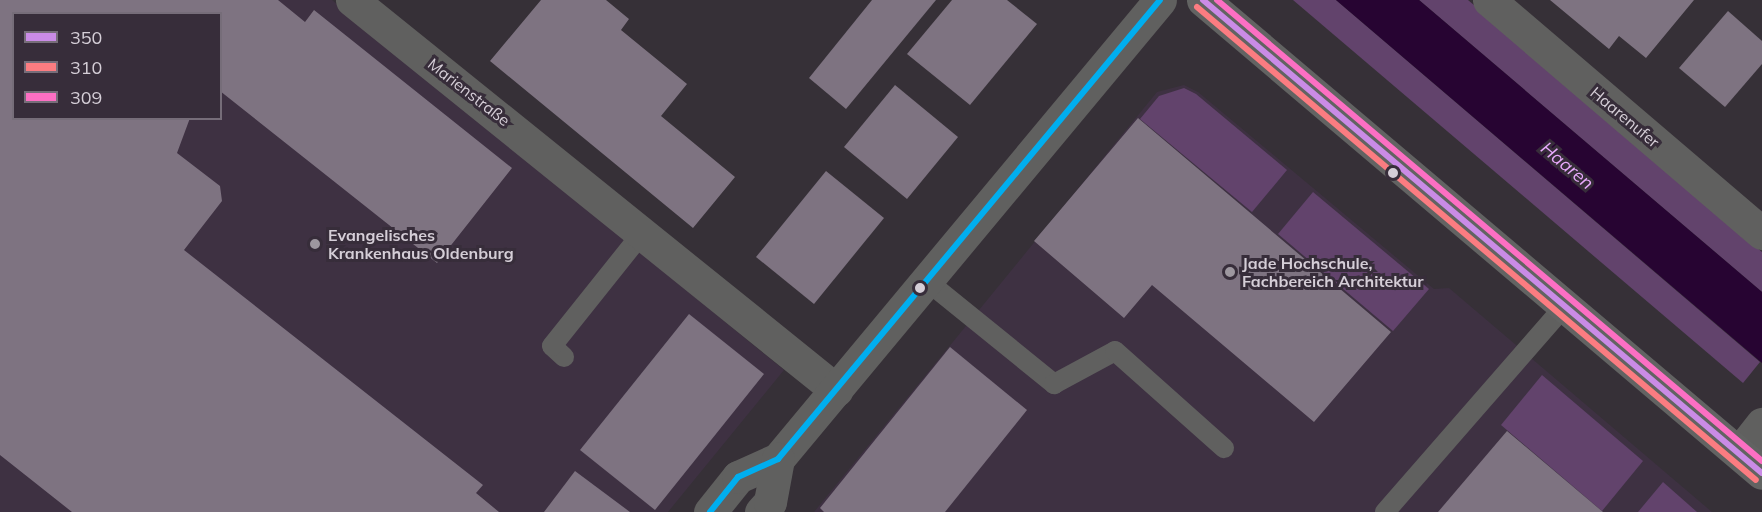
<!DOCTYPE html>
<meta charset="utf-8">
<style>
body{margin:0}
#map{position:relative;width:1762px;height:512px;overflow:hidden;background:#363037;font-family:Mulish,sans-serif}
div>[style]{position:absolute}
[style*='--x']{left:calc(var(--x)*1px);top:calc(var(--y)*1px);width:calc(var(--w)*1px);rotate:calc(var(--a)*1deg)}
.built>*{inset:0;background:#3e3142}
.green>*{inset:0;background:#62436c}
.water>*{inset:0;background:#270432}
.building>*{inset:0;background:#7e7381}
.service>*{height:20px;margin:-10px;padding:0 10px;transform-origin:10px;border-radius:10px;background:#60605f}
.minor>*{height:33px;margin:-16.5px;padding:0 16.5px;transform-origin:16.5px;border-radius:16.5px;background:#60605f}
.secondary>*{height:33px;margin:-16.5px;padding:0 16.5px;transform-origin:16.5px;border-radius:16.5px;background:#626362}
.bus-1>*{height:6px;margin:-3px;padding:0 3px;transform-origin:3px;border-radius:3px;background:#ca8be6}
.bus-2>*{height:6px;margin:-3px;padding:0 3px;transform-origin:3px;border-radius:3px;background:#fb7c81}
.bus-3>*{height:6px;margin:-3px;padding:0 3px;transform-origin:3px;border-radius:3px;background:#fc6fc3}
.bus-4>*{height:6px;margin:-3px;padding:0 3px;transform-origin:3px;border-radius:3px;background:#00aeef}
.dots>*{width:16px;height:16px;translate:-50% -50%;box-sizing:border-box;border:3px solid #372d3a;border-radius:50%}
span{translate:-50% -50%;white-space:nowrap;text-align:center;line-height:1.15;-webkit-text-stroke:6px #372d3a;paint-order:stroke}
.street-label{font-size:16px;color:#d5ced7}
.poi-label{font-size:16px;color:#d5ced7;font-weight:700}
.left{translate:0 -50%;text-align:left}
.water-label{font-size:18px;color:#e8a9fc;font-style:italic}
.legend{position:absolute;left:12px;top:12px;width:210px;height:108px;box-sizing:border-box;background:#372d3a;border:2px solid #766d79;margin:0;padding:8px 10px;list-style:none;font-size:18px;color:#d5ced7}
.legend li{display:flex;align-items:center;gap:12px;height:30px}
.legend b{width:30px;border:2px solid #766d79}
</style>
<div id="map">
<div class="built">
<div style="clip-path:polygon(evenodd,0 0,332px 0,784px 370px,668px 512px,0 512px,0 0,14px 14px,220px 14px,220px 118px,14px 118px,14px 14px)"></div>
<div style="clip-path:polygon(1184px 85px,1198px 92px,1434px 289px,1449px 288px,1712px 512px,814px 512px,1157px 92px)"></div>
</div>
<div class="green">
<div style="clip-path:polygon(1293px 0,1336px 0,1760px 362px,1743px 383px)"></div>
<div style="clip-path:polygon(1419px 0,1468px 0,1762px 252px,1762px 292px)"></div>
<div style="clip-path:polygon(1184px 88px,1196px 94px,1287px 170px,1252px 212px,1140px 119px,1159px 96px)"></div>
<div style="clip-path:polygon(1313px 192px,1429px 289px,1393px 331px,1278px 234px)"></div>
<div style="clip-path:polygon(1542px 375px,1643px 461px,1602px 511px,1501px 425px)"></div>
<div style="clip-path:polygon(1663px 482px,1697px 512px,1638px 512px)"></div>
</div>
<div class="water">
<div style="clip-path:polygon(1336px 0,1419px 0,1762px 292px,1762px 363px)"></div>
</div>
<div class="building">
<div style="clip-path:polygon(0 0,278px 0,305px 22px,314px 10px,512px 168px,437px 263px,220px 91px,220px 14px,14px 14px,14px 118px,190px 118px,177px 153px,220px 186px,222px 201px,184px 250px,483px 485px,476px 493px,499px 512px,72px 512px,0 455px)"></div>
<div style="clip-path:polygon(541px 0,606px 0,629px 19px,621px 30px,687px 84px,661px 116px,735px 177px,693px 228px,490px 61px)"></div>
<div style="clip-path:polygon(872px 0,936px 0,846px 109px,809px 78px)"></div>
<div style="clip-path:polygon(952px 0,1007px 0,1037px 24px,970px 105px,907px 54px)"></div>
<div style="clip-path:polygon(1550px 0,1694px 0,1646px 58px,1619px 36px,1609px 49px)"></div>
<div style="clip-path:polygon(1728px 11px,1762px 41px,1762px 64px,1725px 107px,1679px 68px)"></div>
<div style="clip-path:polygon(895px 85px,958px 137px,907px 199px,844px 147px)"></div>
<div style="clip-path:polygon(1138px 118px,1391px 332px,1314px 422px,1152px 285px,1124px 318px,1034px 241px)"></div>
<div style="clip-path:polygon(826px 171px,884px 218px,814px 304px,756px 257px)"></div>
<div style="clip-path:polygon(689px 314px,764px 374px,655px 510px,580px 450px)"></div>
<div style="clip-path:polygon(950px 347px,1027px 410px,945px 512px,824px 512px,820px 508px)"></div>
<div style="clip-path:polygon(1507px 431px,1603px 512px,1438px 512px)"></div>
<div style="clip-path:polygon(575px 471px,630px 512px,544px 512px)"></div>
</div>
<div class="service">
<div style="--x:927;--y:281;--w:164;--a:39"></div>
<div style="--x:1054;--y:384;--w:69;--a:-28.4"></div>
<div style="--x:1115;--y:351;--w:146;--a:41.7"></div>
<div style="--x:564;--y:357;--w:16;--a:-137"></div>
<div style="--x:552;--y:346;--w:146;--a:-51.4"></div>
<div style="--x:1385;--y:512;--w:274;--a:-48.9"></div>
</div>
<div class="minor">
<div style="--x:352;--y:0;--w:622;--a:38.86"></div>
<div style="--x:1489;--y:0;--w:359;--a:40.5"></div>
<div style="--x:1739;--y:453;--w:37;--a:-52"></div>
<div style="--x:710;--y:512;--w:45;--a:-51.3"></div>
<div style="--x:738;--y:477;--w:44;--a:-24.2"></div>
<div style="--x:778;--y:459;--w:597;--a:-50.23"></div>
<div style="--x:761;--y:512;--w:13;--a:-48"></div>
<div style="--x:770;--y:502;--w:44;--a:-79.5"></div>
</div>
<div class="secondary">
<div style="--x:1203;--y:0;--w:732;--a:40.24"></div>
</div>
<div class="bus-1">
<div style="--x:1203;--y:0;--w:732;--a:40.24"></div>
</div>
<div class="bus-2">
<div style="--x:1197;--y:7;--w:732;--a:40.24"></div>
</div>
<div class="bus-3">
<div style="--x:1217;--y:0;--w:714;--a:40.23"></div>
</div>
<div class="bus-4">
<div style="--x:710;--y:512;--w:45;--a:-51.3"></div>
<div style="--x:738;--y:477;--w:44;--a:-24.2"></div>
<div style="--x:778;--y:459;--w:597;--a:-50.23"></div>
</div>
<div class="dots">
<div style="left:1393px;top:173px;background:#d5ced7"></div>
<div style="left:315px;top:244px;background:#9d979f"></div>
<div style="left:1230px;top:272px;background:#9d979f"></div>
<div style="left:920px;top:288px;background:#d5ced7"></div>
</div>
<div class="street-label">
<span style="left:469px;top:92px;rotate:38deg">Marienstraße</span>
<span style="left:1625px;top:117px;rotate:40deg">Haarenufer</span>
</div>
<div class="poi-label">
<span class="left" style="left:328px;top:244px">Evangelisches<br>Krankenhaus Oldenburg</span>
<span class="left" style="left:1242px;top:272px">Jade Hochschule,<br>Fachbereich Architektur</span>
</div>
<div class="water-label">
<span style="left:1567px;top:166px;rotate:40deg">Haaren</span>
</div>
<ul class="legend">
<li><b style="height:8px;background:#ca8be6"></b>350</li>
<li><b style="height:8px;background:#fb7c81"></b>310</li>
<li><b style="height:8px;background:#fc6fc3"></b>309</li>
</ul>
</div>
